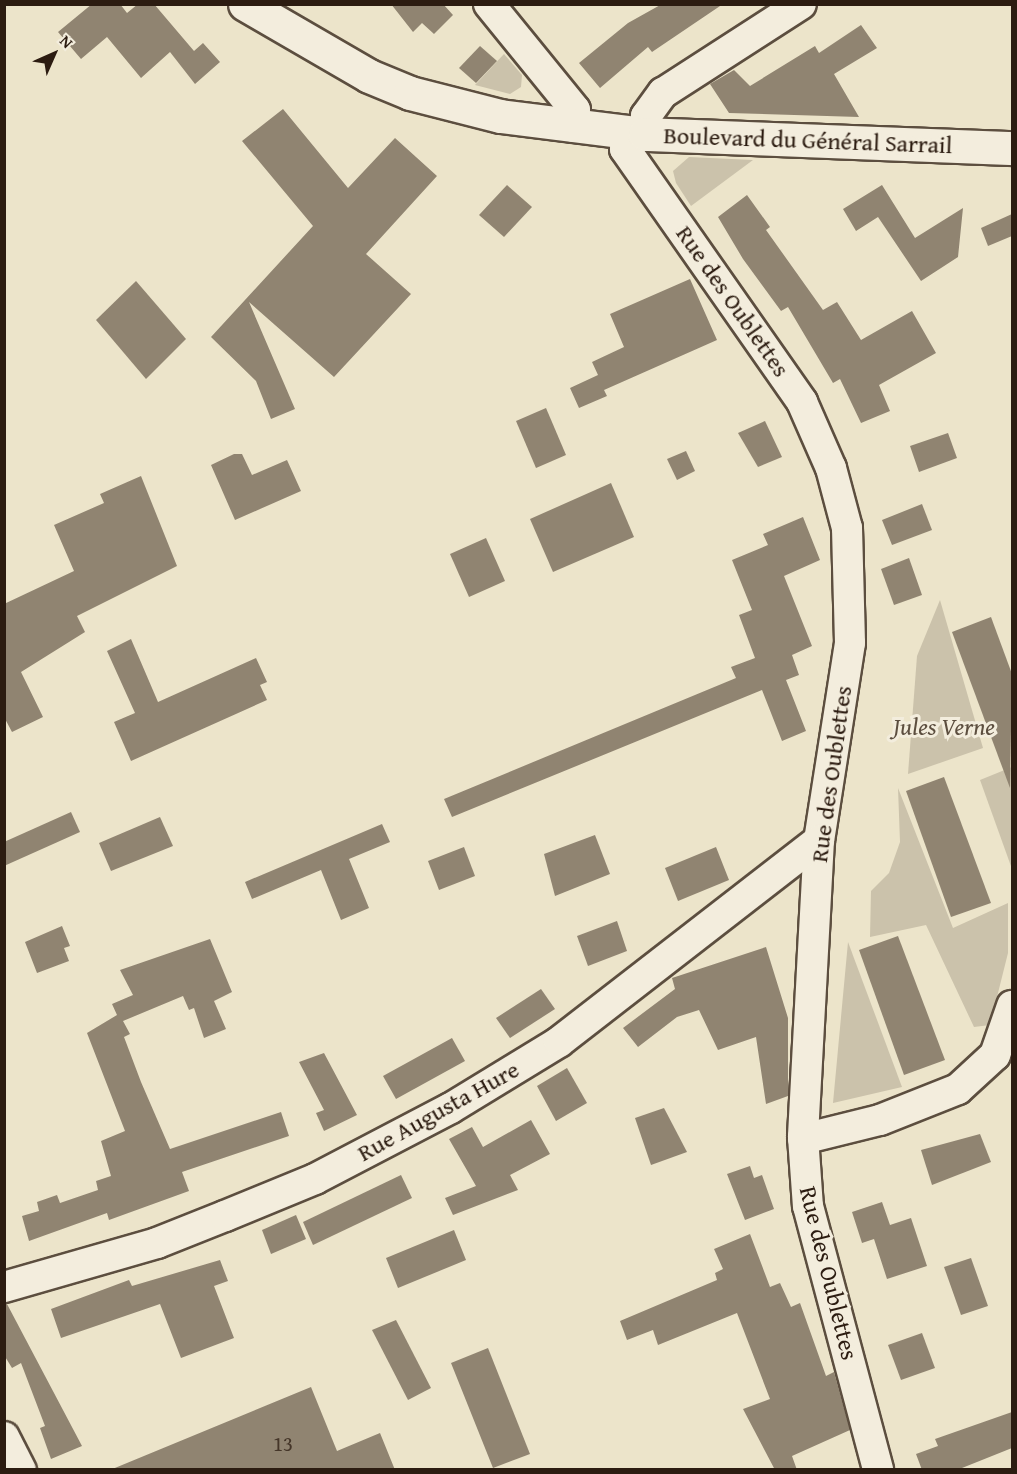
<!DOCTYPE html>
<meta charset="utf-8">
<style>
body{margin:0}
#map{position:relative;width:1017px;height:1474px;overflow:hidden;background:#ece4ca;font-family:"Gentium Book Plus",serif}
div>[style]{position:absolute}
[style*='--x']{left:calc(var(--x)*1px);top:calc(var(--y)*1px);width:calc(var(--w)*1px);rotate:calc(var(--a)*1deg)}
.green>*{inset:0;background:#cbc2ab}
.building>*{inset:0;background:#908471}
.roads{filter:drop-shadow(2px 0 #5c4e3f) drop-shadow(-2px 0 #5c4e3f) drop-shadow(0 2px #5c4e3f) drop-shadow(0 -2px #5c4e3f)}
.street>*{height:30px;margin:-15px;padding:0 15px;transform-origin:15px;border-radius:15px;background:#f3eddd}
.secondary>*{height:33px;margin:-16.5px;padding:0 16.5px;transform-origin:16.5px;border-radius:16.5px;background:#f3eddd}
span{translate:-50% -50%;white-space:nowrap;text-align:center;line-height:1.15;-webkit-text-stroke:6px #f3eddd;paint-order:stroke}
.number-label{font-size:21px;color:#453629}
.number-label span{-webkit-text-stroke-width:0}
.street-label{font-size:24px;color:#2c1c11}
.park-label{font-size:24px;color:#5c4e3f;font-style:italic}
.frame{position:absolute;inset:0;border:6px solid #2c1c11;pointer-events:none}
.north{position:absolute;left:24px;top:24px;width:60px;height:60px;-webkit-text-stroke:4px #f3eddd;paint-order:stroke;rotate:45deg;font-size:16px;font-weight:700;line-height:24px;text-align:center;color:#2c1c11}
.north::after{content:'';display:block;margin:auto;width:21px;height:27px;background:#2c1c11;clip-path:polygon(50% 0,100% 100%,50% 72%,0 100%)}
</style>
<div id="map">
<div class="green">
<div style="clip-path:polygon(504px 54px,522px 75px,521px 87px,510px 94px,475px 85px)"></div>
<div style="clip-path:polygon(689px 157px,753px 160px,691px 206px,676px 183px,673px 171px)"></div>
<div style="clip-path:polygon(940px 600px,983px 748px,908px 774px,917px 656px)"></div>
<div style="clip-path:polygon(1012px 767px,1012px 869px,980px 780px)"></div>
<div style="clip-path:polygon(898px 788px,953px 928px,1008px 903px,1008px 953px,990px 1025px,974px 1027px,926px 925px,870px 937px,871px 891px,889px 873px,900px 842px)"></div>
<div style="clip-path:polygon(848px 942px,902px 1087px,833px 1103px)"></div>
</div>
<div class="building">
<div style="clip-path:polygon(92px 4px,120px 4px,127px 13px,138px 4px,154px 4px,194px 51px,203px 43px,220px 62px,195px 84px,170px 52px,141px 78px,107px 37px,81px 59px,58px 32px)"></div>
<div style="clip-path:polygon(391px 4px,443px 4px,453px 15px,434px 34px,422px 23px,413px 32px)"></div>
<div style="clip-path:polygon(662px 4px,723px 4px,652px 52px,648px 47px,600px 88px,579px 63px,628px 23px)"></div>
<div style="clip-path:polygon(861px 25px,877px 48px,834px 74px,859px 117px,729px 113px,710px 84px,734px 70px,750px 86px,815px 46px,819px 53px)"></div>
<div style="clip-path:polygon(480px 46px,497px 61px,476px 83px,459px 68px)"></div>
<div style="clip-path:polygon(283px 109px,348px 188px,395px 138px,437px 176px,366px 254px,411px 294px,334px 377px,249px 302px,295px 409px,271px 419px,256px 381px,211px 337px,313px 226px,242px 141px)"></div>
<div style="clip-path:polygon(507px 185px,532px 207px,504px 237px,479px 215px)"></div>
<div style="clip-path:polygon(882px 185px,915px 238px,963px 208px,958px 257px,921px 281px,878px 217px,856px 231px,843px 209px)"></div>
<div style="clip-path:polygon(747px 195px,770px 227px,766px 230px,823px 310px,837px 302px,861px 340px,912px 311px,936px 353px,879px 385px,890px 411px,861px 423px,840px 379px,833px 383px,788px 307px,781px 311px,743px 259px,718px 217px)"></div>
<div style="clip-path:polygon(1012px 214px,1012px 236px,988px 246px,981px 228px)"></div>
<div style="clip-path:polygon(690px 279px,717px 340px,604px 390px,607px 396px,579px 408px,570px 388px,598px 375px,592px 362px,624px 347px,610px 314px)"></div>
<div style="clip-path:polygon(136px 281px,186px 339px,146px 379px,96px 320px)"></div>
<div style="clip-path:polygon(546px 408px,566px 455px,536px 468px,516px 421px)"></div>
<div style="clip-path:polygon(765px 421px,782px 457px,758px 467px,738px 433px)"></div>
<div style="clip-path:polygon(948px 433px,957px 458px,919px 472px,910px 446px)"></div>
<div style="clip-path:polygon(686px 451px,695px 471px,677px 480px,667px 459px)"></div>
<div style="clip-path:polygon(234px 454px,242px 454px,252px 475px,287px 460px,301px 491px,235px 520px,211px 465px)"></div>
<div style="clip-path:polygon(141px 476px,177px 566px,77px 616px,85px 632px,21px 672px,43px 717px,12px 732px,4px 717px,4px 604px,74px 571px,54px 525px,104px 503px,100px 494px)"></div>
<div style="clip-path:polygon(611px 483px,634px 537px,553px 572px,530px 519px)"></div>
<div style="clip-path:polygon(922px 504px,932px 530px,892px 545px,882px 520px)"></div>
<div style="clip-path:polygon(803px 517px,820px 560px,784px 576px,812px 646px,792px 655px,799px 675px,786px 680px,806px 731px,782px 741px,762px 690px,452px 817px,444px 799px,736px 678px,731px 667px,755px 658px,739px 615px,752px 610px,732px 560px,768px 545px,763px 534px)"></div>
<div style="clip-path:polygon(486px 538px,505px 581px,469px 597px,450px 554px)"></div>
<div style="clip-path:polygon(909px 558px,922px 595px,894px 605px,881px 569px)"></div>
<div style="clip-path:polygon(991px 617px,1012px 674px,1010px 788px,952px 632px)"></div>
<div style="clip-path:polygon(131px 639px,158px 702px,256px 658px,267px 682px,260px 685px,267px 700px,131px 761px,114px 722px,135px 713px,107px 651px)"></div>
<div style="clip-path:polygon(944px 777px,991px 903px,951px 917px,906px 791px)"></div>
<div style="clip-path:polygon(71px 812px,80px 832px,4px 866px,4px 842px)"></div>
<div style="clip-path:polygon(160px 817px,173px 846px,111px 871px,99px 843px)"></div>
<div style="clip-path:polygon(382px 824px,390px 842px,349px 859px,369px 908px,341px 920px,321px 870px,252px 899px,245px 882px)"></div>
<div style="clip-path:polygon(595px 835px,610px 874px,555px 896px,544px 854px)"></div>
<div style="clip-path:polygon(464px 847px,475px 876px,439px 890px,428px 861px)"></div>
<div style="clip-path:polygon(716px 847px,729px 880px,678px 901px,665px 868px)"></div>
<div style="clip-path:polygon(617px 921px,627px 951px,588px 966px,577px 936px)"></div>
<div style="clip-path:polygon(62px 926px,70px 946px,64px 948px,69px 961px,37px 973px,25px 942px)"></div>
<div style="clip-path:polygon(898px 936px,945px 1060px,904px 1075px,859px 950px)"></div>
<div style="clip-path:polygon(210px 939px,232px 992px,214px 1001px,226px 1029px,204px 1038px,194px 1008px,189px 1010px,183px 996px,123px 1021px,130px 1034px,124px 1037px,141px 1082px,170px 1149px,281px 1112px,289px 1136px,182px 1172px,189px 1191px,109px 1220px,107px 1213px,29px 1241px,22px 1216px,39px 1211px,37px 1202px,57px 1195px,60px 1203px,98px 1190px,96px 1181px,111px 1176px,101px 1141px,125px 1131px,87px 1033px,117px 1015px,112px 1004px,133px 995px,120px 970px)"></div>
<div style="clip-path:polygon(766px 947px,788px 1018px,788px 1096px,766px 1104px,756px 1037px,718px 1050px,699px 1010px,677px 1017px,638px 1047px,623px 1028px,675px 989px,672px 978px)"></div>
<div style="clip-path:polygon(541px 989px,555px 1009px,510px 1038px,496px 1018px)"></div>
<div style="clip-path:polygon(452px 1038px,465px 1061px,396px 1099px,383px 1076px)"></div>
<div style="clip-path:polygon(324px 1053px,357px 1115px,324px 1131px,316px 1113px,324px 1110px,299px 1062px)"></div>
<div style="clip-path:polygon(567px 1068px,587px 1103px,556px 1121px,537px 1086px)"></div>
<div style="clip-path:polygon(664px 1108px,687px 1152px,651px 1165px,635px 1118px)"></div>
<div style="clip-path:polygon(531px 1120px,550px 1154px,510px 1175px,518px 1190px,453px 1215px,445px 1198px,476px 1186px,449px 1139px,472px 1127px,483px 1147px)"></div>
<div style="clip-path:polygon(980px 1134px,991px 1162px,932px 1185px,921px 1150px)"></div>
<div style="clip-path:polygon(750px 1166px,754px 1178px,762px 1175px,774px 1209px,745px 1220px,727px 1174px)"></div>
<div style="clip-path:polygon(401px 1175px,412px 1198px,313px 1245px,303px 1222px)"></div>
<div style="clip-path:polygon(882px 1202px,890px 1225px,911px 1218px,927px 1266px,887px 1279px,874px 1239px,862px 1243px,852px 1212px)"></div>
<div style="clip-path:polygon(296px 1215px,306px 1239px,271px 1254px,262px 1230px)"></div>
<div style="clip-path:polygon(454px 1230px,466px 1260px,398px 1288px,386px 1258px)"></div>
<div style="clip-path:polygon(750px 1234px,770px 1287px,780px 1283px,791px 1307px,800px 1303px,826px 1376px,834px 1372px,850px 1430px,792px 1456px,797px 1470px,775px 1470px,743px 1409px,770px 1399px,737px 1313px,658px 1345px,653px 1330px,627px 1340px,620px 1321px,717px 1280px,715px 1273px,723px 1269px,714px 1249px)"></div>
<div style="clip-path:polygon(971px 1258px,988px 1306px,961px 1315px,944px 1267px)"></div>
<div style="clip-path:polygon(220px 1260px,228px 1281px,214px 1286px,234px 1338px,181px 1358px,160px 1304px,61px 1338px,51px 1309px,129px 1280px,132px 1286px)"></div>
<div style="clip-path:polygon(4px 1304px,7px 1304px,82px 1446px,51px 1459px,40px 1428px,45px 1426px,21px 1363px,12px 1368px,4px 1355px)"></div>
<div style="clip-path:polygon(396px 1320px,431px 1388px,408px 1400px,372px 1330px)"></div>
<div style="clip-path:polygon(922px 1333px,935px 1368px,901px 1380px,888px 1345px)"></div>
<div style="clip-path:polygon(488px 1348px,530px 1454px,493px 1468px,451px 1363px)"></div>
<div style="clip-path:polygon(311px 1387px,337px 1451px,380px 1433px,395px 1470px,110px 1470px)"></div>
<div style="clip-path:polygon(1012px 1412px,1012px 1448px,957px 1470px,922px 1470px,916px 1454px,938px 1446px,935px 1439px)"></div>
</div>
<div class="roads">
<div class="street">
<div style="--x:489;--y:4;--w:136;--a:50.9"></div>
<div style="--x:575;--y:110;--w:17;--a:97"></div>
<div style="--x:627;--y:133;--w:16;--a:97"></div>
<div style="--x:625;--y:149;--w:309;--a:55"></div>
<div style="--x:802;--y:402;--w:72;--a:66.3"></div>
<div style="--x:831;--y:468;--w:62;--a:75.1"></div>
<div style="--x:847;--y:528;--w:115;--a:88.5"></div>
<div style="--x:850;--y:643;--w:199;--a:98.9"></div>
<div style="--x:819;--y:840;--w:297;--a:93.1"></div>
<div style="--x:803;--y:1137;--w:69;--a:85.9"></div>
<div style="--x:808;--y:1206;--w:273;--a:75.1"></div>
<div style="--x:645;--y:134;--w:18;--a:-87"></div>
<div style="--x:646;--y:116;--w:29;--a:-54"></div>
<div style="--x:663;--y:93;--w:164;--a:-32.8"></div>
<div style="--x:803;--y:1139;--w:79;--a:-13.9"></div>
<div style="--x:880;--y:1120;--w:84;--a:-21.7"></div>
<div style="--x:958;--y:1089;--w:50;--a:-42.6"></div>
<div style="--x:995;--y:1055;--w:52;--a:-70.9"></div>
<div style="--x:4;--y:1287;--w:159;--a:-16"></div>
<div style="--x:157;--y:1243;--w:73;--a:-21.7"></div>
<div style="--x:225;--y:1216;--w:97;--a:-22.3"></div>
<div style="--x:315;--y:1179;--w:153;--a:-27.6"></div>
<div style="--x:451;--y:1108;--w:127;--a:-31.4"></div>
<div style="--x:559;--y:1042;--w:329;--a:-37.8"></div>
<div style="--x:4;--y:1437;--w:37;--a:63"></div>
</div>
<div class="secondary">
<div style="--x:245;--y:4;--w:143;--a:30.1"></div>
<div style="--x:369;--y:76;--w:44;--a:22.5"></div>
<div style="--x:410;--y:93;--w:93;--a:14.3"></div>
<div style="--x:500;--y:116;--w:146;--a:7.1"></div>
<div style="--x:645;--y:134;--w:367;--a:2.2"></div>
</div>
</div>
<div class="number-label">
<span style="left:283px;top:1444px">13</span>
</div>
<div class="street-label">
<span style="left:808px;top:140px;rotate:2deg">Boulevard du Général Sarrail</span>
<span style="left:733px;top:301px;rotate:55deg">Rue des Oublettes</span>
<span style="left:831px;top:774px;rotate:-82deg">Rue des Oublettes</span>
<span style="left:438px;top:1111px;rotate:-29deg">Rue Augusta Hure</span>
<span style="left:829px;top:1273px;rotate:76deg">Rue des Oublettes</span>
</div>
<div class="park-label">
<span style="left:944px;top:727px">Jules Verne</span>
</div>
<div class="frame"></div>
<div class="north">N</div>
</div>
